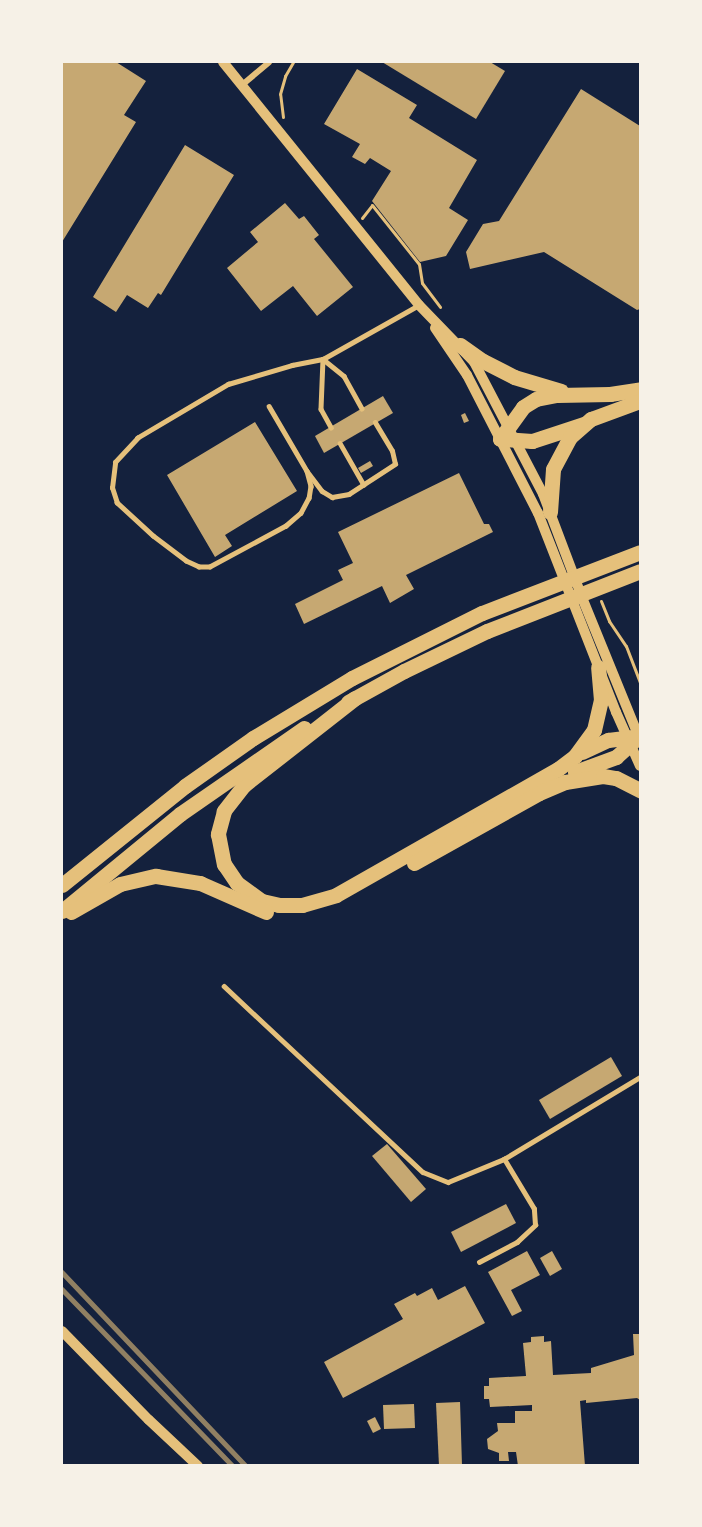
<!DOCTYPE html>
<style>
body{margin:0}
#map{position:relative;width:702px;height:1527px;overflow:hidden;background:#14213d;font-family:"Playfair Display",serif}
div>[style]{position:absolute}
[style*='--x']{left:calc(var(--x)*1px);top:calc(var(--y)*1px);width:calc(var(--w)*1px);rotate:calc(var(--a)*1deg)}
.building>*{inset:0;background:#c6a872}
.path>*{height:3px;margin:-1.5px;padding:0 1.5px;transform-origin:1.5px;border-radius:1.5px;background:#e5c07b}
.service>*{height:4.5px;margin:-2.25px;padding:0 2.25px;transform-origin:2.25px;border-radius:2.25px;background:#e5c07b}
.minor>*{height:6px;margin:-3px;padding:0 3px;transform-origin:3px;border-radius:3px;background:#e5c07b}
.tertiary>*{height:10px;margin:-5px;padding:0 5px;transform-origin:5px;border-radius:5px;background:#e5c07b}
.trunk>*{height:15px;margin:-7.5px;padding:0 7.5px;transform-origin:7.5px;border-radius:7.5px;background:#e5c07b}
.rail>*{height:4.5px;margin:-2.25px;padding:0 2.25px;transform-origin:2.25px;border-radius:2.25px;background:#918062}
span{translate:-50% -50%;white-space:nowrap;text-align:center;line-height:1.15;-webkit-text-stroke:6px #f6f1e7;paint-order:stroke}
.frame{position:absolute;inset:0;border:63px solid #f6f1e7;pointer-events:none}
</style>
<div id="map">
<div class="building">
<div style="clip-path:polygon(62px 62px,116px 62px,146px 81px,124px 115px,136px 122px,62px 242px)"></div>
<div style="clip-path:polygon(382px 62px,490px 62px,505px 71px,476px 119px)"></div>
<div style="clip-path:polygon(357px 69px,417px 105px,409px 118px,477px 160px,449px 208px,468px 220px,446px 256px,420px 262px,372px 201px,391px 171px,370px 158px,365px 164px,352px 157px,360px 144px,324px 124px)"></div>
<div style="clip-path:polygon(581px 89px,640px 126px,640px 309px,637px 310px,544px 252px,470px 269px,466px 252px,483px 224px,499px 221px)"></div>
<div style="clip-path:polygon(185px 145px,234px 175px,161px 295px,158px 293px,148px 308px,127px 295px,116px 312px,93px 297px)"></div>
<div style="clip-path:polygon(285px 203px,299px 219px,304px 216px,319px 235px,314px 239px,353px 287px,317px 316px,293px 286px,261px 311px,227px 268px,258px 242px,250px 232px)"></div>
<div style="clip-path:polygon(383px 396px,393px 413px,324px 453px,315px 436px)"></div>
<div style="clip-path:polygon(465px 413px,469px 421px,464px 423px,461px 415px)"></div>
<div style="clip-path:polygon(255px 422px,297px 491px,225px 535px,232px 546px,215px 557px,167px 475px)"></div>
<div style="clip-path:polygon(370px 461px,373px 466px,361px 473px,358px 468px)"></div>
<div style="clip-path:polygon(459px 473px,484px 524px,489px 524px,493px 532px,406px 575px,414px 589px,390px 603px,382px 586px,304px 624px,295px 604px,343px 580px,338px 570px,353px 563px,338px 532px)"></div>
<div style="clip-path:polygon(611px 1057px,622px 1076px,550px 1119px,539px 1100px)"></div>
<div style="clip-path:polygon(387px 1144px,426px 1189px,411px 1202px,372px 1156px)"></div>
<div style="clip-path:polygon(506px 1204px,516px 1223px,461px 1252px,451px 1232px)"></div>
<div style="clip-path:polygon(527px 1251px,540px 1275px,511px 1290px,522px 1311px,512px 1316px,488px 1272px)"></div>
<div style="clip-path:polygon(552px 1251px,562px 1269px,550px 1276px,540px 1258px)"></div>
<div style="clip-path:polygon(465px 1286px,485px 1323px,343px 1398px,324px 1362px,403px 1319px,394px 1304px,415px 1293px,417px 1296px,432px 1288px,438px 1300px)"></div>
<div style="clip-path:polygon(633px 1334px,640px 1334px,640px 1400px,637px 1398px,586px 1403px,586px 1400px,580px 1401px,585px 1466px,518px 1466px,516px 1452px,508px 1452px,509px 1461px,499px 1461px,499px 1453px,488px 1449px,487px 1439px,498px 1431px,497px 1423px,515px 1423px,515px 1411px,532px 1411px,532px 1405px,490px 1407px,489px 1399px,484px 1399px,484px 1386px,489px 1386px,489px 1378px,526px 1376px,523px 1343px,531px 1342px,531px 1337px,544px 1336px,544px 1342px,551px 1341px,553px 1375px,591px 1373px,591px 1368px,634px 1355px)"></div>
<div style="clip-path:polygon(460px 1402px,462px 1465px,439px 1466px,436px 1403px)"></div>
<div style="clip-path:polygon(414px 1404px,415px 1428px,384px 1429px,383px 1405px)"></div>
<div style="clip-path:polygon(375px 1417px,381px 1429px,373px 1433px,367px 1421px)"></div>
</div>
<div class="path">
<div style="--x:283;--y:117;--w:23;--a:-97"></div>
<div style="--x:280;--y:94;--w:19;--a:-74"></div>
<div style="--x:285;--y:76;--w:16;--a:-60"></div>
<div style="--x:362;--y:218;--w:16;--a:-52"></div>
<div style="--x:372;--y:205;--w:75;--a:51.5"></div>
<div style="--x:419;--y:264;--w:19;--a:81"></div>
<div style="--x:422;--y:283;--w:30;--a:53"></div>
<div style="--x:601;--y:601;--w:22;--a:68"></div>
<div style="--x:609;--y:621;--w:30;--a:56"></div>
<div style="--x:626;--y:646;--w:39;--a:69"></div>
</div>
<div class="service">
<div style="--x:323;--y:359;--w:50;--a:92.3"></div>
<div style="--x:321;--y:409;--w:21;--a:61"></div>
<div style="--x:323;--y:359;--w:27;--a:39"></div>
<div style="--x:344;--y:376;--w:37;--a:61"></div>
<div style="--x:269;--y:406;--w:75;--a:59.7"></div>
<div style="--x:307;--y:471;--w:25;--a:53"></div>
<div style="--x:322;--y:491;--w:12;--a:31"></div>
<div style="--x:332;--y:497;--w:17;--a:-10"></div>
<div style="--x:349;--y:494;--w:55;--a:-33.1"></div>
<div style="--x:395;--y:464;--w:13;--a:-103"></div>
<div style="--x:392;--y:451;--w:33;--a:-121"></div>
<div style="--x:340;--y:443;--w:48;--a:60.3"></div>
<div style="--x:307;--y:471;--w:16;--a:75"></div>
<div style="--x:311;--y:486;--w:12;--a:99"></div>
<div style="--x:309;--y:498;--w:17;--a:118"></div>
<div style="--x:301;--y:513;--w:20;--a:139"></div>
<div style="--x:286;--y:526;--w:86;--a:151.7"></div>
<div style="--x:210;--y:567;--w:11;--a:180"></div>
<div style="--x:199;--y:567;--w:14;--a:-155"></div>
<div style="--x:186;--y:561;--w:41;--a:-142.9"></div>
<div style="--x:153;--y:536;--w:49;--a:-137.5"></div>
<div style="--x:117;--y:503;--w:16;--a:-108"></div>
<div style="--x:112;--y:488;--w:26;--a:-83"></div>
<div style="--x:115;--y:462;--w:33;--a:-47"></div>
<div style="--x:137;--y:438;--w:106;--a:-30.7"></div>
<div style="--x:228;--y:384;--w:67;--a:-16.5"></div>
<div style="--x:292;--y:365;--w:32;--a:-11"></div>
<div style="--x:323;--y:359;--w:110;--a:-29.4"></div>
<div style="--x:224;--y:986;--w:272;--a:43.1"></div>
<div style="--x:423;--y:1172;--w:27;--a:22"></div>
<div style="--x:448;--y:1182;--w:61;--a:-22.3"></div>
<div style="--x:504;--y:1159;--w:159;--a:-31.1"></div>
<div style="--x:479;--y:1262;--w:43;--a:-27.8"></div>
<div style="--x:517;--y:1242;--w:25;--a:-43"></div>
<div style="--x:535;--y:1225;--w:16;--a:-94"></div>
<div style="--x:534;--y:1209;--w:58;--a:-121"></div>
</div>
<div class="minor">
<div style="--x:242;--y:85;--w:35;--a:-40"></div>
</div>
<div class="tertiary">
<div style="--x:223;--y:62;--w:312;--a:51.1"></div>
<div style="--x:419;--y:305;--w:79;--a:46"></div>
<div style="--x:474;--y:362;--w:149;--a:62.4"></div>
<div style="--x:543;--y:494;--w:113;--a:69.3"></div>
<div style="--x:583;--y:600;--w:151;--a:67.8"></div>
<div style="--x:435;--y:328;--w:57;--a:55.8"></div>
<div style="--x:467;--y:375;--w:155;--a:62.8"></div>
<div style="--x:538;--y:513;--w:214;--a:68.6"></div>
<div style="--x:616;--y:712;--w:59;--a:66"></div>
<div style="--x:62;--y:1331;--w:124;--a:45.7"></div>
<div style="--x:149;--y:1420;--w:67;--a:43.2"></div>
</div>
<div class="trunk">
<div style="--x:460;--y:345;--w:28;--a:35"></div>
<div style="--x:483;--y:361;--w:35;--a:27"></div>
<div style="--x:514;--y:377;--w:49;--a:16.6"></div>
<div style="--x:584;--y:424;--w:55;--a:161.9"></div>
<div style="--x:532;--y:441;--w:32;--a:-176"></div>
<div style="--x:500;--y:439;--w:39;--a:-54"></div>
<div style="--x:523;--y:407;--w:15;--a:-32"></div>
<div style="--x:536;--y:399;--w:21;--a:-11"></div>
<div style="--x:557;--y:395;--w:53;--a:-1.1"></div>
<div style="--x:610;--y:394;--w:30;--a:-9"></div>
<div style="--x:550;--y:512;--w:43;--a:-86"></div>
<div style="--x:553;--y:469;--w:36;--a:-62"></div>
<div style="--x:570;--y:437;--w:28;--a:-41"></div>
<div style="--x:591;--y:419;--w:52;--a:-20.2"></div>
<div style="--x:355;--y:698;--w:141;--a:141.9"></div>
<div style="--x:244;--y:785;--w:33;--a:128"></div>
<div style="--x:224;--y:811;--w:24;--a:105"></div>
<div style="--x:218;--y:834;--w:31;--a:79"></div>
<div style="--x:224;--y:864;--w:23;--a:56"></div>
<div style="--x:237;--y:883;--w:31;--a:36"></div>
<div style="--x:262;--y:901;--w:17;--a:13"></div>
<div style="--x:279;--y:905;--w:23;--a:0"></div>
<div style="--x:302;--y:905;--w:35;--a:-16"></div>
<div style="--x:336;--y:895;--w:255;--a:-29.6"></div>
<div style="--x:558;--y:769;--w:21;--a:-37"></div>
<div style="--x:575;--y:756;--w:32;--a:-54"></div>
<div style="--x:594;--y:730;--w:31;--a:-77"></div>
<div style="--x:601;--y:700;--w:33;--a:-95"></div>
<div style="--x:348;--y:702;--w:64;--a:-29"></div>
<div style="--x:404;--y:671;--w:92;--a:-25.7"></div>
<div style="--x:487;--y:631;--w:164;--a:-21.4"></div>
<div style="--x:582;--y:752;--w:29;--a:-25"></div>
<div style="--x:608;--y:740;--w:31;--a:-7"></div>
<div style="--x:575;--y:772;--w:44;--a:-20.1"></div>
<div style="--x:616;--y:757;--w:31;--a:-42"></div>
<div style="--x:414;--y:863;--w:143;--a:-29.2"></div>
<div style="--x:539;--y:793;--w:28;--a:-23"></div>
<div style="--x:565;--y:782;--w:38;--a:-9"></div>
<div style="--x:603;--y:776;--w:13;--a:9"></div>
<div style="--x:616;--y:778;--w:27;--a:27"></div>
<div style="--x:62;--y:885;--w:158;--a:-38.8"></div>
<div style="--x:185;--y:786;--w:83;--a:-35.2"></div>
<div style="--x:253;--y:738;--w:116;--a:-31.2"></div>
<div style="--x:352;--y:678;--w:145;--a:-26.6"></div>
<div style="--x:482;--y:613;--w:169;--a:-21.1"></div>
<div style="--x:62;--y:911;--w:153;--a:-39.4"></div>
<div style="--x:180;--y:814;--w:151;--a:-34.7"></div>
<div style="--x:71;--y:912;--w:56;--a:-29.7"></div>
<div style="--x:120;--y:884;--w:37;--a:-13"></div>
<div style="--x:156;--y:876;--w:45;--a:9"></div>
<div style="--x:200;--y:883;--w:72;--a:23.7"></div>
</div>
<div class="rail">
<div style="--x:62;--y:1272;--w:267;--a:46.5"></div>
<div style="--x:62;--y:1289;--w:246;--a:46"></div>
</div>
<div class="frame"></div>
</div>
